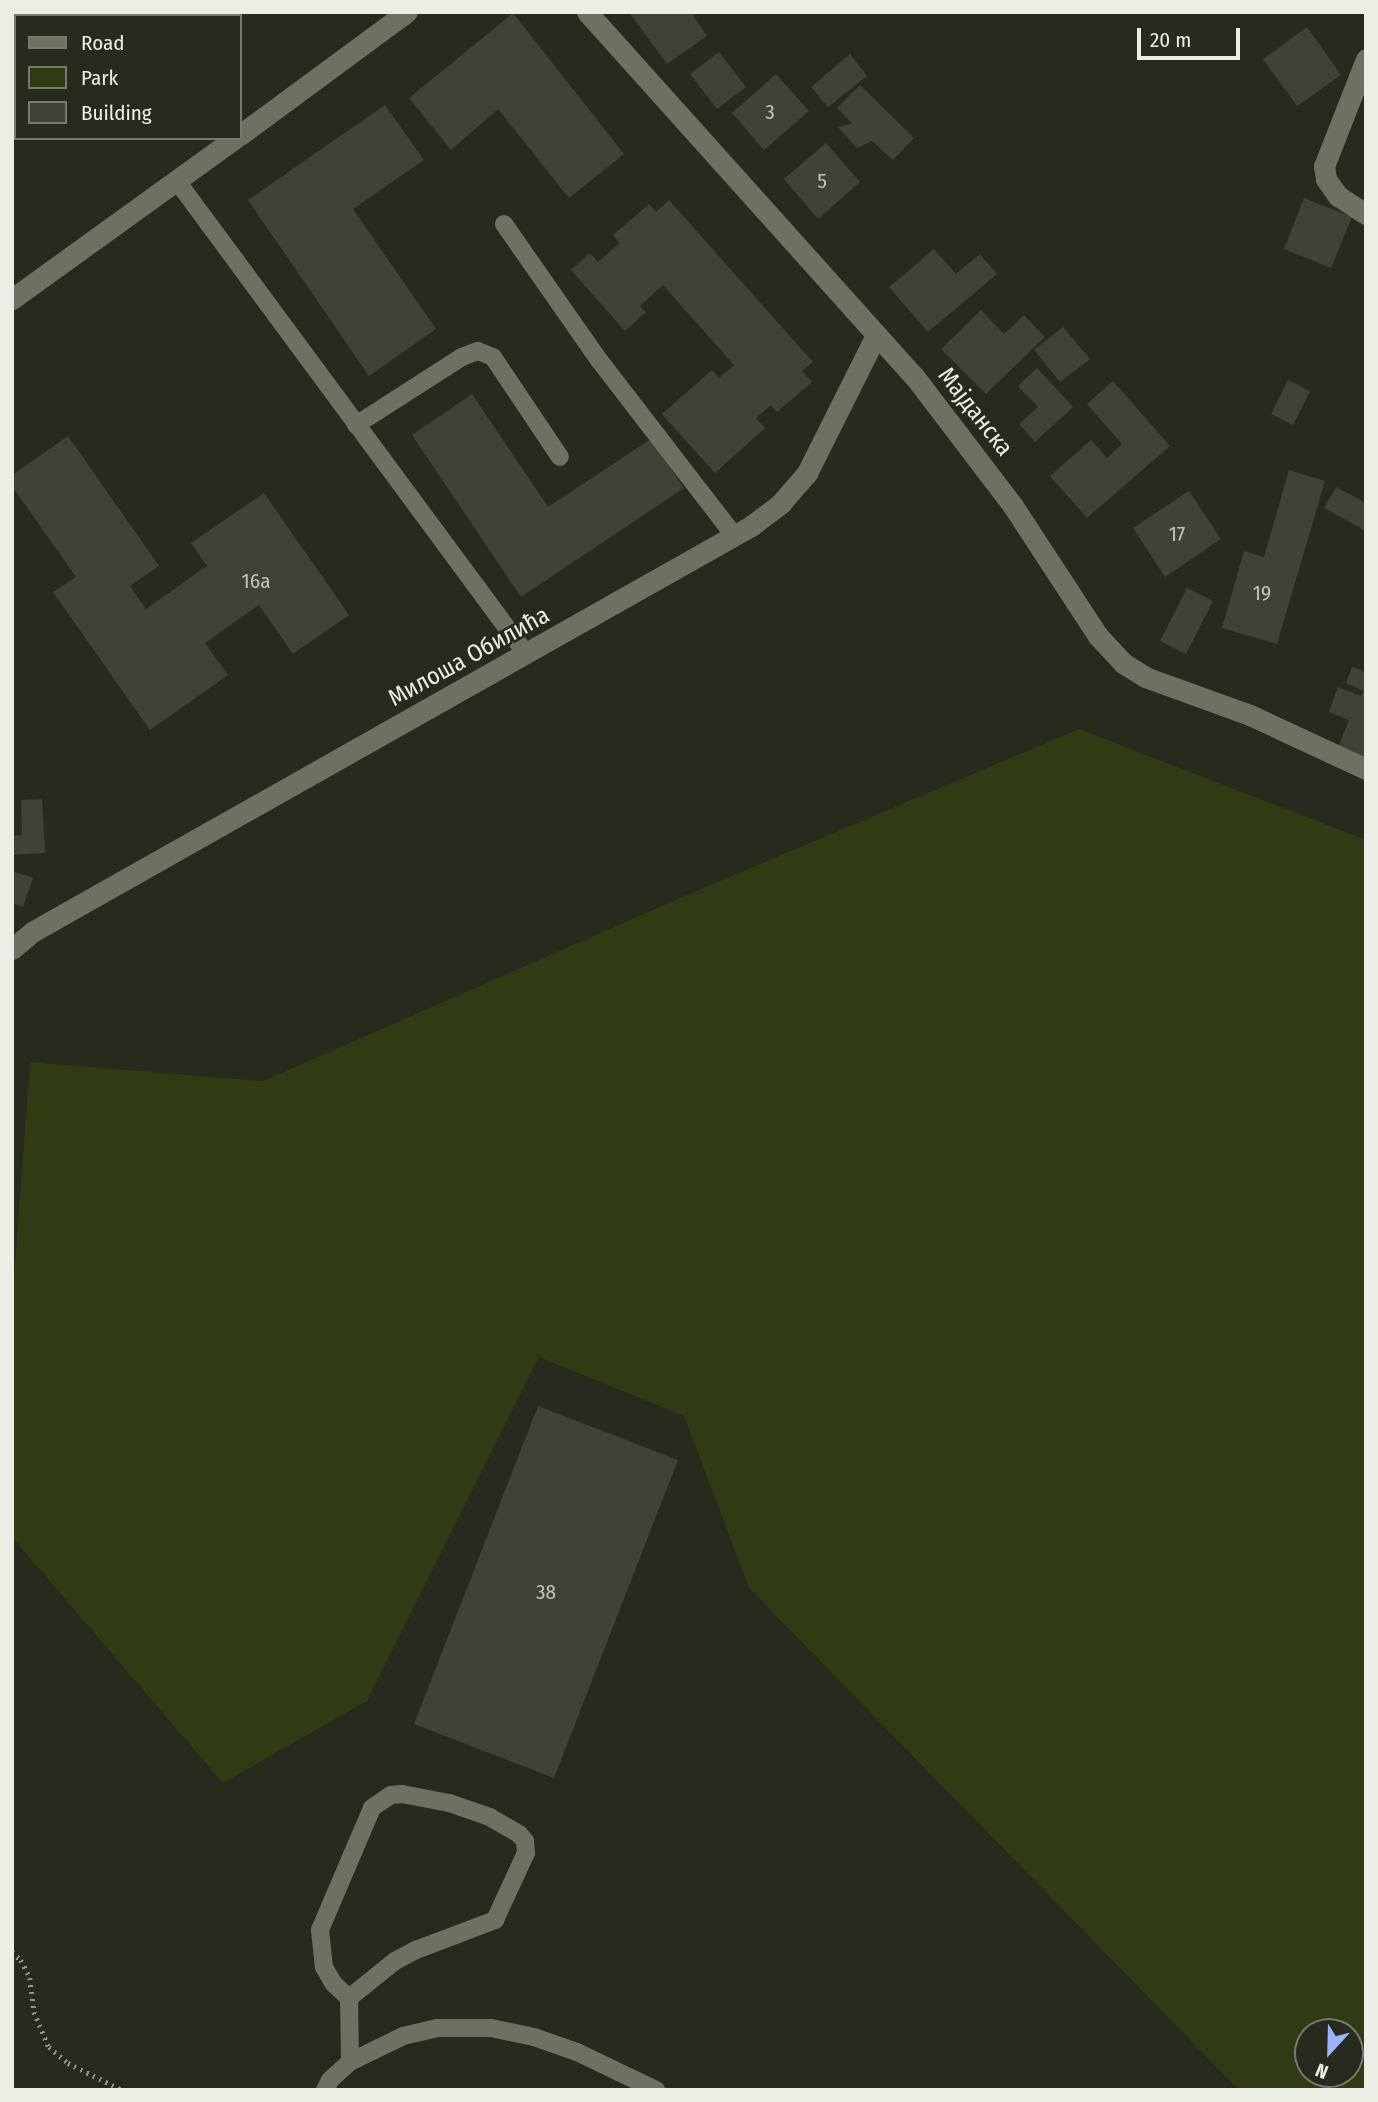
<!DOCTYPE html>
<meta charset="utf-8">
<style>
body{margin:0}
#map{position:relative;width:1378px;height:2102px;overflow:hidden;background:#272b1e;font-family:"Fira Sans Condensed",sans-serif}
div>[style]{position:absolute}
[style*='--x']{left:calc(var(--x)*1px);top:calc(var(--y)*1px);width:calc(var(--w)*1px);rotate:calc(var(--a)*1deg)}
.green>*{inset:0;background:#303a13}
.building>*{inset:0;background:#3f4335}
.path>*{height:4.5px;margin-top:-2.25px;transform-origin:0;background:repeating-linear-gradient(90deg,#919489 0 2px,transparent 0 7px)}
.lane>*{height:18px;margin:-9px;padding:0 9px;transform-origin:9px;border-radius:9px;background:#6c7162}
.street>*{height:21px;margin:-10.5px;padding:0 10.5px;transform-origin:10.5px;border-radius:10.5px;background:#6c7162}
span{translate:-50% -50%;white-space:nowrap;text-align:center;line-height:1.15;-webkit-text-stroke:5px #272b1e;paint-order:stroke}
.number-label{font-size:21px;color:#c0c3b9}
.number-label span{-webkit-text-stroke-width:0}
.street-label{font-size:24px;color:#ebeee5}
.frame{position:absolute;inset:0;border:14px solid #ebeee5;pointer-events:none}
.legend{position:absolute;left:14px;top:14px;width:228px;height:126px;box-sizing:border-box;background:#272b1e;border:2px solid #75796e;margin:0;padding:9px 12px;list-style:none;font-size:21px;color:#ebeee5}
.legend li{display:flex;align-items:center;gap:14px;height:35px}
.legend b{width:35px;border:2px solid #75796e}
.north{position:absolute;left:1294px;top:2018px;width:70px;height:70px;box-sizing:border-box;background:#272b1e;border:2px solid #75796e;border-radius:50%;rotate:202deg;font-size:19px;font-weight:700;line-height:28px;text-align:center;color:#ebeee5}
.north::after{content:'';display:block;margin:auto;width:24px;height:32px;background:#9eb3fd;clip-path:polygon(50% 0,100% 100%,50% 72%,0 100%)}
.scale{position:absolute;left:1137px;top:28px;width:103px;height:32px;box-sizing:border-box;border:4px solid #ebeee5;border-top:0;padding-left:9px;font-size:21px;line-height:24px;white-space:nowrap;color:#ebeee5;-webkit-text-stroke:5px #272b1e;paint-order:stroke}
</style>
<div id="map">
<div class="green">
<div style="clip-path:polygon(evenodd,1079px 729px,1366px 840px,1366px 2090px,1239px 2090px,749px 1588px,684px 1416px,539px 1357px,367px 1701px,223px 1783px,12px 1537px,12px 1303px,30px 1062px,263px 1081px,687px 895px,1079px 729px,1308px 2032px,1350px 2032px,1350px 2074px,1308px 2074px,1308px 2032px)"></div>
</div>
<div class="building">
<div style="clip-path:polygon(30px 12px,227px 12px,222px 16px,33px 16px)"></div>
<div style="clip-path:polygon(629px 12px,691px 12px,707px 36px,667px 64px)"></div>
<div style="clip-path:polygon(513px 13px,624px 154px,569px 198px,498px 109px,451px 150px,409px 98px)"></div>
<div style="clip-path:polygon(1307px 27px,1341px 75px,1297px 106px,1263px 59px)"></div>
<div style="clip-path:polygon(719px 52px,746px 87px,717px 109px,690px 74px)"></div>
<div style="clip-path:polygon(850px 54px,867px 76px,828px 107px,811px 87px)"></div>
<div style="clip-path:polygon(776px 74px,809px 111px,764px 150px,732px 113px)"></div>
<div style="clip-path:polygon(860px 85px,914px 138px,893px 160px,872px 141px,857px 148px,838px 127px,852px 123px,837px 108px)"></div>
<div style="clip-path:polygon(385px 105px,424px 160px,353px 209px,436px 329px,369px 376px,248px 200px)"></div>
<div style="clip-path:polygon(826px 143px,860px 182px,818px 219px,784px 179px)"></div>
<div style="clip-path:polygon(1304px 198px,1352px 217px,1331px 268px,1284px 249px)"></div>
<div style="clip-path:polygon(669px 200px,813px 362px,802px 371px,812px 382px,777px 412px,771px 405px,756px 418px,765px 428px,715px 473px,662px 414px,712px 370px,719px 378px,734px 365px,663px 285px,640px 306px,646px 312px,625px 331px,571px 270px,590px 253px,598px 262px,620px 243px,613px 235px,649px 204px,656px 212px)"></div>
<div style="clip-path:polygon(934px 249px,956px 274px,980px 254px,997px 274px,928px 332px,889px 287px)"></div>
<div style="clip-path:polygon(981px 310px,1004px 334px,1024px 315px,1045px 337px,986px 394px,941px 349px)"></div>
<div style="clip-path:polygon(1063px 327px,1090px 359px,1060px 382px,1034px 350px)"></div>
<div style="clip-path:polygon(1037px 368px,1073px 407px,1035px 442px,1019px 424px,1038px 407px,1018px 386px)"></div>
<div style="clip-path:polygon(1288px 380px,1310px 391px,1293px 425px,1271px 414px)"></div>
<div style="clip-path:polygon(1113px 381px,1170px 446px,1087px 518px,1050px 476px,1091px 440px,1107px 458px,1122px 444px,1087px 404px)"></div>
<div style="clip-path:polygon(472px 394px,548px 507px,651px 439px,684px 488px,521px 597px,412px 435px)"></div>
<div style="clip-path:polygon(68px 436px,159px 566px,130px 586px,146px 609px,207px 566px,191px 543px,264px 493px,349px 615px,293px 654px,259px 605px,205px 643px,228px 675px,150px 730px,53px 592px,76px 577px,12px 486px,12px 475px)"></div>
<div style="clip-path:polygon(1289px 470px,1325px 481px,1277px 644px,1222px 628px,1244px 551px,1264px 557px)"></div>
<div style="clip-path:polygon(1336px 487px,1366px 503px,1366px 531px,1324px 508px)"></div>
<div style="clip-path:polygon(1189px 491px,1221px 539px,1165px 577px,1133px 528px)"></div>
<div style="clip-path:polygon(1187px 588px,1213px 601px,1186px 654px,1160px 641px)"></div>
<div style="clip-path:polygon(1352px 667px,1366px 672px,1366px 759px,1338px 748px,1349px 720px,1329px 712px,1338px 687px,1361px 696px,1364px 691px,1346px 683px)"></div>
<div style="clip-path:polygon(42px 799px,45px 853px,12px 855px,12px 836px,22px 835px,21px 800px)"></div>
<div style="clip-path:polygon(12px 871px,33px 878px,23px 907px,12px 903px)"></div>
<div style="clip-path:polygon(538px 1406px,678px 1460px,554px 1778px,414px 1724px)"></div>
</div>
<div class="path">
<div style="--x:12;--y:1952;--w:12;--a:42"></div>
<div style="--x:21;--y:1960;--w:20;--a:63"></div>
<div style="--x:30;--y:1978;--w:34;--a:83"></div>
<div style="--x:34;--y:2012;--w:38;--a:67"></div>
<div style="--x:49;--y:2047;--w:25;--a:40"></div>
<div style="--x:68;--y:2063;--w:60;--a:26.6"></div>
</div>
<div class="lane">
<div style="--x:177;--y:181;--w:589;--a:53.56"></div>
<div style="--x:504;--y:224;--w:166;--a:55.1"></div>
<div style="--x:599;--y:360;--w:221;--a:52.4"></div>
<div style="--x:356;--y:425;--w:126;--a:-32.7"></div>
<div style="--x:462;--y:357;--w:17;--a:-21"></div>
<div style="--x:478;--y:351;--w:16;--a:22"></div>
<div style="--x:493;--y:357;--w:120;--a:56.2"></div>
<div style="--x:349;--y:1998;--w:59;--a:-38.8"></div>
<div style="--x:395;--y:1961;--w:24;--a:-28"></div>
<div style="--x:416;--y:1950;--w:85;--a:-20.8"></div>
<div style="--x:495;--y:1920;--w:74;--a:-65.2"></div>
<div style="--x:526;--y:1853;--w:12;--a:-95"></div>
<div style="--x:525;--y:1841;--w:9;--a:-131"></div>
<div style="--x:519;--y:1834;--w:34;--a:-150"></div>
<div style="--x:490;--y:1817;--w:43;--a:-161.1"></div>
<div style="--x:449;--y:1803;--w:48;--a:-169.2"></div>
<div style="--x:402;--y:1794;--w:11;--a:175"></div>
<div style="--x:391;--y:1795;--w:23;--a:146"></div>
<div style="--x:372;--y:1808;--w:133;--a:113.1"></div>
<div style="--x:320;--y:1930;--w:37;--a:84"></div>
<div style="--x:324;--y:1967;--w:20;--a:60"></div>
<div style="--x:334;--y:1984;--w:21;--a:43"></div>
<div style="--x:349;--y:1998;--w:64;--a:89.1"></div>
<div style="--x:325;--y:2090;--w:11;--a:-63"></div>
<div style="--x:330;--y:2080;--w:27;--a:-42"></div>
<div style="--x:350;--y:2062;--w:59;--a:-26.1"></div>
<div style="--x:403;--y:2036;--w:35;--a:-13"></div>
<div style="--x:437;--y:2028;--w:54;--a:0"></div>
<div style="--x:491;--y:2028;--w:44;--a:11.8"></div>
<div style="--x:534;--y:2037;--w:46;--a:19.2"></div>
<div style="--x:577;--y:2052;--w:88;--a:25.7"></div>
</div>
<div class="street">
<div style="--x:587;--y:12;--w:489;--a:48.1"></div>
<div style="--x:914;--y:376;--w:163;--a:52.7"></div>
<div style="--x:1013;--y:506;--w:155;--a:56.8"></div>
<div style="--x:1098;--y:636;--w:37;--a:47"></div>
<div style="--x:1123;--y:663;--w:26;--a:32"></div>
<div style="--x:1145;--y:677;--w:112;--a:19.9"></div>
<div style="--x:1250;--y:715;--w:128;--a:25"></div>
<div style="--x:1366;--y:59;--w:115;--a:111.4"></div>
<div style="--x:1324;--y:166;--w:13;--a:81"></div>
<div style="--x:1326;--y:179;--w:21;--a:55"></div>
<div style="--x:1338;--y:196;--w:33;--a:33"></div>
<div style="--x:240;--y:135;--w:207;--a:-36.4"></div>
<div style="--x:12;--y:299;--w:275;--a:-35.8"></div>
<div style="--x:12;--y:949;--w:26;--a:-40"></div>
<div style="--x:32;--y:932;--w:826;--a:-29.45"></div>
<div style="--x:751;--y:526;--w:38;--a:-37"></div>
<div style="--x:781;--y:503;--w:40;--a:-49"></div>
<div style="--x:807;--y:473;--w:154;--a:-63.4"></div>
</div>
<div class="number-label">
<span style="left:770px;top:112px">3</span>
<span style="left:822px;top:181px">5</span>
<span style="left:1177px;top:534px">17</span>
<span style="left:256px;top:581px">16a</span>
<span style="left:1262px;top:593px">19</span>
<span style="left:546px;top:1592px">38</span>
</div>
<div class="street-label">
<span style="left:975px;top:412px;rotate:52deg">Мајданска</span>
<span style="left:469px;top:657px;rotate:-29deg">Милоша Обилића</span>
</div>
<div class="frame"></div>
<ul class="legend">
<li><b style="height:9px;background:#6c7162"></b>Road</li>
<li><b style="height:19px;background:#303a13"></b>Park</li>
<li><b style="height:19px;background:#3f4335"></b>Building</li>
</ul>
<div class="north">N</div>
<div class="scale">20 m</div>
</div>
